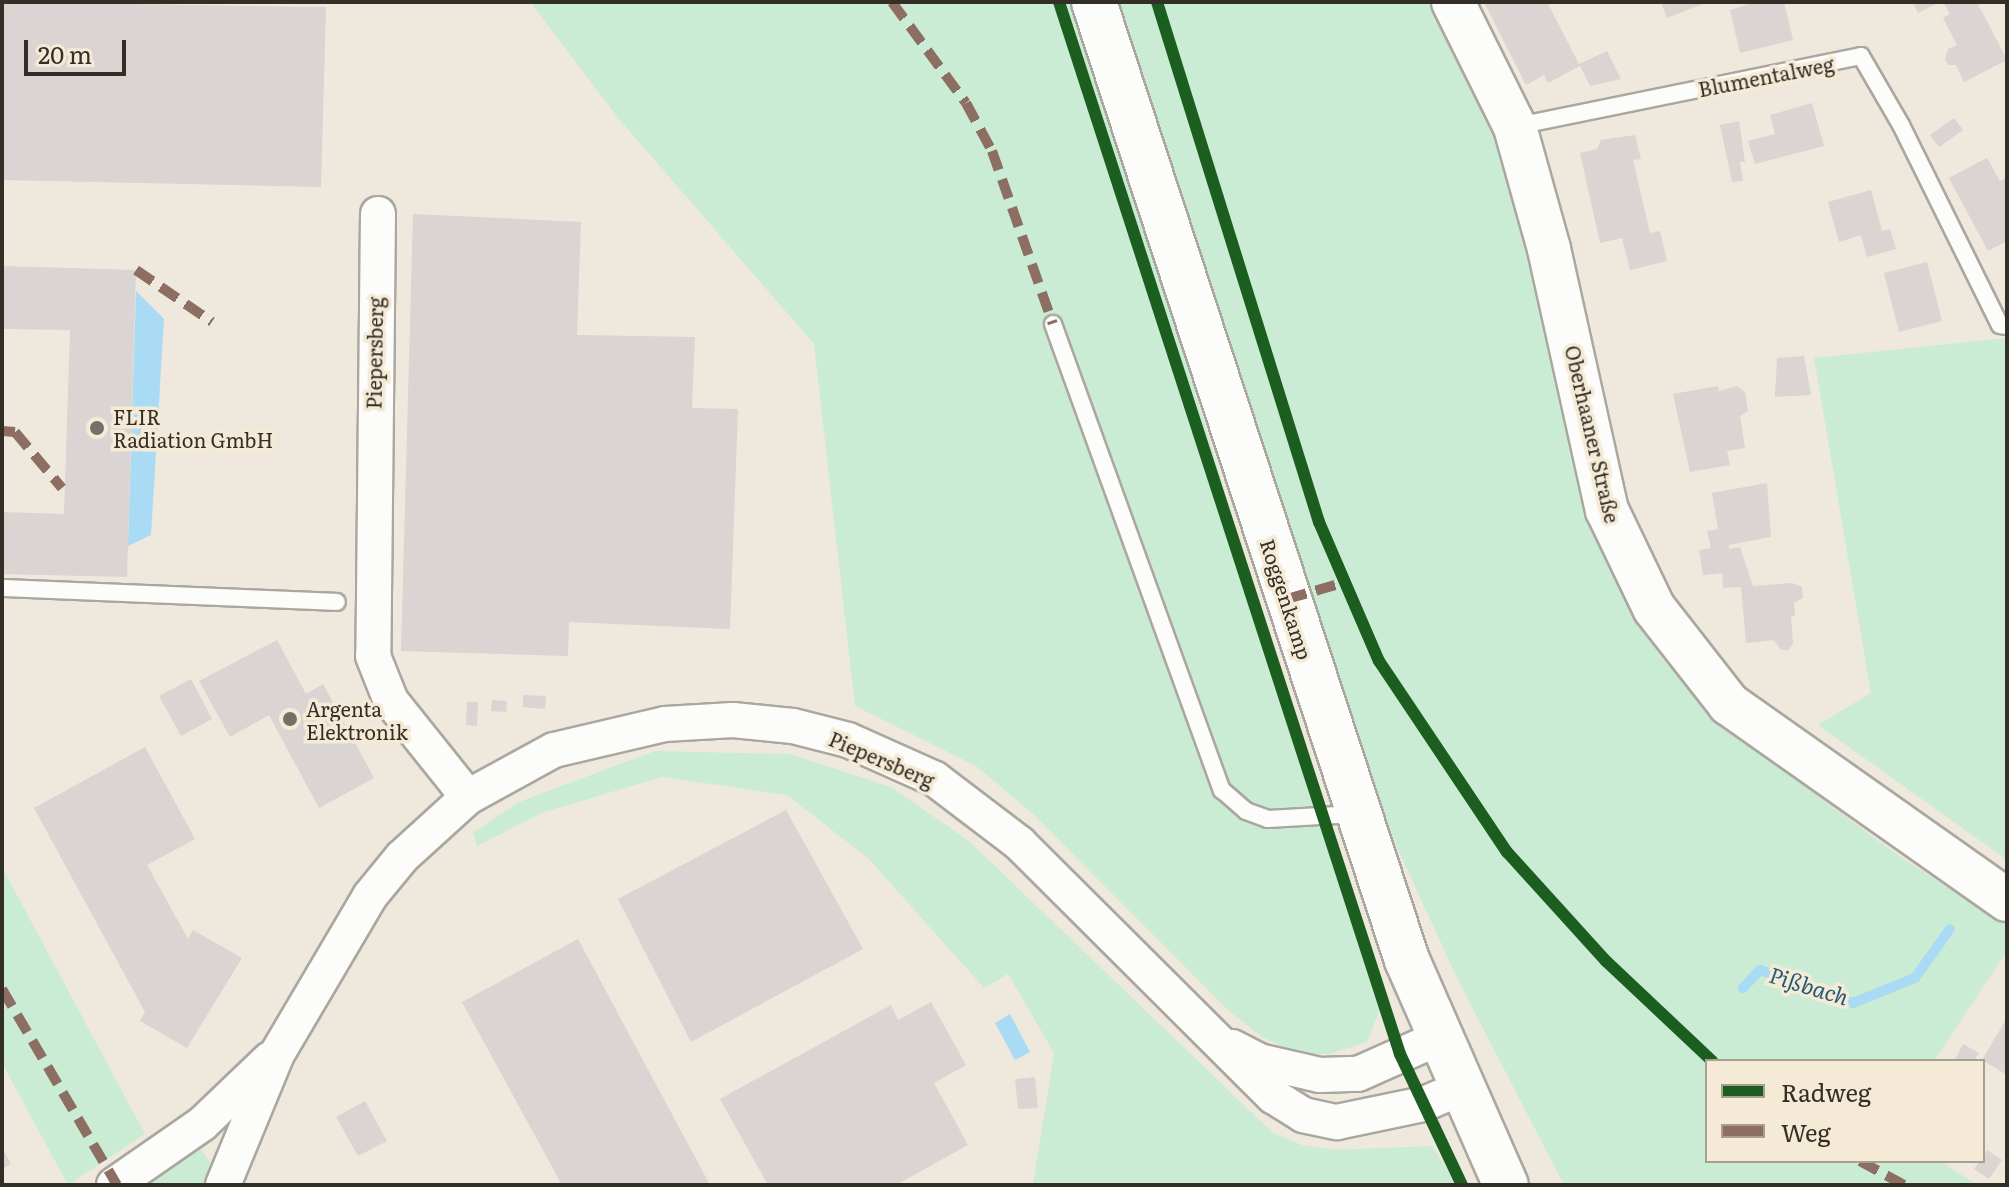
<!DOCTYPE html>
<meta charset="utf-8">
<style>
body{margin:0}
#map{position:relative;width:2009px;height:1187px;overflow:hidden;background:#eee8dd;font-family:Literata,serif}
div>[style]{position:absolute}
[style*='--x']{left:calc(var(--x)*1px);top:calc(var(--y)*1px);width:calc(var(--w)*1px);rotate:calc(var(--a)*1deg)}
.green>*{inset:0;background:#cbecd4}
.water>*{inset:0;background:#a9dbf4}
.stream>*{height:10px;margin:-5px;padding:0 5px;transform-origin:5px;border-radius:5px;background:#a9dbf4}
.building>*{inset:0;background:#dad4d2}
.roads{filter:drop-shadow(2px 0 #aba79f) drop-shadow(-2px 0 #aba79f) drop-shadow(0 2px #aba79f) drop-shadow(0 -2px #aba79f)}
.service>*{height:16px;margin:-8px;padding:0 8px;transform-origin:8px;border-radius:8px;background:#fcfcfa}
.minor>*{height:34px;margin:-17px;padding:0 17px;transform-origin:17px;border-radius:17px;background:#fcfcfa}
.tertiary>*{height:42px;margin:-21px;padding:0 21px;transform-origin:21px;border-radius:21px;background:#fcfcfa}
.primary>*{height:44px;margin:-22px;padding:0 22px;transform-origin:22px;border-radius:22px;background:#fcfcfa}
.quiet>*{height:10px;margin-top:-5px;transform-origin:0;background:repeating-linear-gradient(90deg,#8d6e63 0 20px,transparent 0 30px)}
.cycleway>*{height:12px;margin:-6px;padding:0 6px;transform-origin:6px;border-radius:6px;background:#1b5e20}
.dots>*{width:22px;height:22px;translate:-50% -50%;box-sizing:border-box;border:4px solid #f5ead6;border-radius:50%}
span{translate:-50% -50%;white-space:nowrap;text-align:center;line-height:1.15;-webkit-text-stroke:7px #f5ead6;paint-order:stroke}
.street-label{font-size:20px;color:#332f27}
.poi-label{font-size:20px;color:#332f27}
.left{translate:0 -50%;text-align:left}
.water-label{font-size:22px;color:#235a77;font-style:italic}
.frame{position:absolute;inset:0;border:4px solid #332f27;pointer-events:none}
.legend{position:absolute;left:1705px;top:1059px;width:280px;height:104px;box-sizing:border-box;background:#f5ead6;border:2px solid #a79f90;margin:0;padding:10px 14px;list-style:none;font-size:24px;color:#332f27}
.legend li{display:flex;align-items:center;gap:16px;height:40px}
.legend b{width:40px;border:2px solid #a79f90}
.scale{position:absolute;left:24px;top:40px;width:102px;height:36px;box-sizing:border-box;border:4px solid #332f27;border-top:0;padding-left:10px;font-size:24px;line-height:28px;white-space:nowrap;color:#332f27;-webkit-text-stroke:6px #f5ead6;paint-order:stroke}
</style>
<div id="map">
<div class="green">
<div style="clip-path:polygon(530px 2px,1078px 2px,1380px 1009px,1367px 1042px,1329px 1054px,1298px 1054px,1262px 1037px,1228px 1010px,1033px 814px,976px 766px,855px 706px,814px 344px,619px 119px)"></div>
<div style="clip-path:polygon(1116px 2px,1434px 2px,1501px 125px,1587px 493px,1618px 586px,1662px 659px,1753px 747px,1893px 852px,2007px 926px,2007px 951px,1934px 1061px,1707px 1061px,1707px 1161px,1940px 1161px,1977px 1185px,1564px 1185px,1458px 980px,1350px 745px)"></div>
<div style="clip-path:polygon(2007px 338px,2007px 860px,1818px 725px,1871px 693px,1814px 358px)"></div>
<div style="clip-path:polygon(655px 751px,790px 754px,891px 787px,969px 841px,1273px 1133px,1302px 1145px,1334px 1150px,1432px 1146px,1457px 1185px,1033px 1185px,1054px 1053px,1008px 974px,984px 988px,868px 858px,787px 795px,662px 777px,544px 812px,477px 846px,473px 833px,519px 802px)"></div>
<div style="clip-path:polygon(2px 867px,145px 1134px,68px 1185px,2px 1063px)"></div>
<div style="clip-path:polygon(201px 1149px,215px 1170px,211px 1185px,130px 1185px,188px 1150px)"></div>
</div>
<div class="water">
<div style="clip-path:polygon(136px 291px,164px 319px,151px 535px,128px 546px)"></div>
<div style="clip-path:polygon(1010px 1014px,1030px 1052px,1015px 1060px,995px 1023px)"></div>
</div>
<div class="stream">
<div style="--x:1743;--y:988;--w:25;--a:-47"></div>
<div style="--x:1760;--y:970;--w:99;--a:19.5"></div>
<div style="--x:1853;--y:1003;--w:67;--a:-22"></div>
<div style="--x:1915;--y:978;--w:60;--a:-54.5"></div>
</div>
<div class="building">
<div style="clip-path:polygon(2px 2px,326px 7px,321px 187px,2px 180px)"></div>
<div style="clip-path:polygon(1484px 2px,1547px 2px,1579px 64px,1607px 51px,1621px 79px,1590px 86px,1580px 66px,1548px 83px,1544px 75px,1526px 85px)"></div>
<div style="clip-path:polygon(1661px 2px,1708px 2px,1667px 18px)"></div>
<div style="clip-path:polygon(1756px 2px,1784px 2px,1793px 40px,1740px 53px,1730px 10px)"></div>
<div style="clip-path:polygon(1913px 2px,1940px 2px,1918px 13px)"></div>
<div style="clip-path:polygon(1943px 2px,1977px 2px,2007px 60px,1964px 82px,1956px 65px,1948px 65px,1945px 59px,1948px 49px,1957px 45px,1943px 18px,1950px 14px)"></div>
<div style="clip-path:polygon(1812px 103px,1824px 146px,1755px 164px,1748px 141px,1775px 134px,1770px 115px)"></div>
<div style="clip-path:polygon(1954px 118px,1963px 130px,1939px 147px,1930px 135px)"></div>
<div style="clip-path:polygon(1739px 121px,1745px 162px,1740px 162px,1743px 181px,1732px 182px,1720px 125px)"></div>
<div style="clip-path:polygon(1635px 135px,1641px 159px,1633px 160px,1650px 233px,1660px 231px,1667px 261px,1630px 270px,1622px 238px,1600px 243px,1580px 153px,1597px 149px,1601px 140px)"></div>
<div style="clip-path:polygon(1987px 158px,2000px 181px,2007px 177px,2007px 241px,1988px 251px,1949px 178px)"></div>
<div style="clip-path:polygon(1871px 190px,1882px 231px,1890px 229px,1896px 249px,1867px 257px,1861px 235px,1839px 242px,1828px 202px)"></div>
<div style="clip-path:polygon(413px 214px,581px 222px,577px 335px,695px 337px,692px 408px,738px 409px,730px 629px,569px 622px,568px 656px,401px 651px)"></div>
<div style="clip-path:polygon(1927px 262px,1942px 321px,1899px 332px,1884px 273px)"></div>
<div style="clip-path:polygon(2px 266px,136px 270px,127px 577px,2px 574px,2px 512px,64px 514px,70px 330px,2px 329px)"></div>
<div style="clip-path:polygon(1804px 356px,1811px 395px,1775px 397px,1777px 358px)"></div>
<div style="clip-path:polygon(1718px 386px,1719px 391px,1737px 386px,1745px 392px,1748px 411px,1740px 416px,1745px 448px,1727px 451px,1730px 465px,1690px 472px,1673px 394px)"></div>
<div style="clip-path:polygon(1767px 483px,1771px 537px,1729px 545px,1729px 549px,1740px 547px,1753px 586px,1792px 583px,1802px 587px,1803px 598px,1794px 603px,1795px 616px,1791px 616px,1793px 644px,1788px 650px,1781px 650px,1774px 640px,1746px 643px,1741px 587px,1723px 588px,1722px 573px,1703px 575px,1699px 550px,1711px 548px,1707px 531px,1718px 529px,1712px 493px)"></div>
<div style="clip-path:polygon(277px 640px,306px 694px,323px 684px,374px 778px,319px 808px,269px 715px,230px 737px,199px 681px)"></div>
<div style="clip-path:polygon(191px 679px,212px 719px,181px 736px,159px 696px)"></div>
<div style="clip-path:polygon(523px 695px,546px 696px,545px 709px,523px 707px)"></div>
<div style="clip-path:polygon(492px 700px,507px 701px,506px 712px,491px 711px)"></div>
<div style="clip-path:polygon(467px 702px,478px 702px,477px 726px,466px 725px)"></div>
<div style="clip-path:polygon(145px 747px,195px 839px,147px 865px,188px 939px,193px 930px,242px 958px,187px 1048px,140px 1021px,145px 1012px,34px 808px)"></div>
<div style="clip-path:polygon(786px 810px,863px 949px,691px 1042px,618px 899px)"></div>
<div style="clip-path:polygon(578px 939px,710px 1185px,562px 1185px,462px 1002px)"></div>
<div style="clip-path:polygon(931px 1002px,966px 1065px,934px 1083px,968px 1145px,896px 1185px,768px 1185px,720px 1099px,891px 1005px,898px 1020px)"></div>
<div style="clip-path:polygon(2007px 1018px,2007px 1075px,1982px 1060px)"></div>
<div style="clip-path:polygon(1963px 1044px,1979px 1053px,1974px 1061px,1954px 1061px)"></div>
<div style="clip-path:polygon(1035px 1077px,1038px 1108px,1018px 1109px,1015px 1079px)"></div>
<div style="clip-path:polygon(365px 1101px,387px 1141px,358px 1156px,336px 1117px)"></div>
<div style="clip-path:polygon(2px 1148px,11px 1164px,2px 1169px)"></div>
<div style="clip-path:polygon(1987px 1150px,2002px 1160px,1989px 1179px,1974px 1169px)"></div>
</div>
<div class="roads">
<div class="service">
<div style="--x:1517;--y:126;--w:351;--a:-11.5"></div>
<div style="--x:1861;--y:56;--w:80;--a:59.9"></div>
<div style="--x:1901;--y:125;--w:223;--a:63.7"></div>
<div style="--x:2000;--y:325;--w:7;--a:8"></div>
<div style="--x:1053;--y:324;--w:496;--a:70.1"></div>
<div style="--x:1222;--y:790;--w:32;--a:41"></div>
<div style="--x:1246;--y:811;--w:23;--a:20"></div>
<div style="--x:1268;--y:819;--w:87;--a:-3.3"></div>
<div style="--x:2;--y:588;--w:335;--a:2.4"></div>
</div>
<div class="minor">
<div style="--x:378;--y:214;--w:442;--a:90.6"></div>
<div style="--x:373;--y:656;--w:48;--a:68.2"></div>
<div style="--x:391;--y:701;--w:123;--a:51.3"></div>
<div style="--x:1232;--y:1047;--w:30;--a:27"></div>
<div style="--x:1259;--y:1061;--w:63;--a:12.9"></div>
<div style="--x:1320;--y:1075;--w:38;--a:-2"></div>
<div style="--x:1358;--y:1074;--w:89;--a:-24"></div>
<div style="--x:114;--y:1185;--w:107;--a:-34.7"></div>
<div style="--x:202;--y:1124;--w:94;--a:-43.7"></div>
<div style="--x:223;--y:1185;--w:142;--a:-67.6"></div>
<div style="--x:277;--y:1054;--w:183;--a:-59.5"></div>
<div style="--x:370;--y:896;--w:50;--a:-50.6"></div>
<div style="--x:402;--y:857;--w:89;--a:-42.3"></div>
<div style="--x:468;--y:797;--w:98;--a:-28.7"></div>
<div style="--x:554;--y:750;--w:114;--a:-13.2"></div>
<div style="--x:665;--y:724;--w:68;--a:-3.4"></div>
<div style="--x:733;--y:720;--w:60;--a:5.7"></div>
<div style="--x:793;--y:726;--w:57;--a:14.3"></div>
<div style="--x:848;--y:740;--w:95;--a:24.1"></div>
<div style="--x:935;--y:779;--w:106;--a:37.3"></div>
<div style="--x:1019;--y:843;--w:359;--a:44.9"></div>
<div style="--x:1273;--y:1096;--w:36;--a:32"></div>
<div style="--x:1303;--y:1115;--w:35;--a:12"></div>
<div style="--x:1337;--y:1122;--w:89;--a:-11.7"></div>
<div style="--x:1424;--y:1104;--w:40;--a:-23.4"></div>
</div>
<div class="tertiary">
<div style="--x:1453;--y:2;--w:140;--a:63.6"></div>
<div style="--x:1515;--y:127;--w:127;--a:74.4"></div>
<div style="--x:1549;--y:249;--w:267;--a:77.5"></div>
<div style="--x:1607;--y:510;--w:109;--a:64.4"></div>
<div style="--x:1654;--y:608;--w:122;--a:52"></div>
<div style="--x:1729;--y:704;--w:340;--a:35.2"></div>
</div>
<div class="primary">
<div style="--x:1094;--y:2;--w:1008;--a:71.91"></div>
<div style="--x:1407;--y:960;--w:246;--a:66.3"></div>
</div>
</div>
<div class="quiet">
<div style="--x:892;--y:2;--w:125;--a:53.8"></div>
<div style="--x:966;--y:103;--w:55;--a:61.6"></div>
<div style="--x:992;--y:151;--w:183;--a:70.6"></div>
<div style="--x:136;--y:270;--w:92;--a:34.4"></div>
<div style="--x:2;--y:431;--w:13;--a:4"></div>
<div style="--x:15;--y:432;--w:73;--a:50"></div>
<div style="--x:1287;--y:599;--w:57;--a:-16.2"></div>
<div style="--x:2;--y:989;--w:227;--a:59.6"></div>
<div style="--x:1860;--y:1161;--w:50;--a:28.6"></div>
</div>
<div class="cycleway">
<div style="--x:1059;--y:2;--w:1106;--a:72.04"></div>
<div style="--x:1400;--y:1054;--w:145;--a:64.7"></div>
<div style="--x:1157;--y:2;--w:545;--a:72.7"></div>
<div style="--x:1319;--y:522;--w:151;--a:66.7"></div>
<div style="--x:1379;--y:661;--w:230;--a:56.2"></div>
<div style="--x:1507;--y:852;--w:147;--a:47.8"></div>
<div style="--x:1606;--y:961;--w:146;--a:43.3"></div>
</div>
<div class="dots">
<div style="left:97px;top:428px;background:#747067"></div>
<div style="left:290px;top:719px;background:#747067"></div>
</div>
<div class="street-label">
<span style="left:1766px;top:76px;rotate:-11deg">Blumentalweg</span>
<span style="left:374px;top:353px;rotate:-89deg">Piepersberg</span>
<span style="left:1593px;top:434px;rotate:77deg">Oberhaaner Straße</span>
<span style="left:1287px;top:599px;rotate:72deg">Roggenkamp</span>
<span style="left:882px;top:759px;rotate:23deg">Piepersberg</span>
</div>
<div class="poi-label">
<span class="left" style="left:113px;top:428px">FLIR<br>Radiation GmbH</span>
<span class="left" style="left:306px;top:720px">Argenta<br>Elektronik</span>
</div>
<div class="water-label">
<span style="left:1809px;top:985px;rotate:17deg">Pißbach</span>
</div>
<div class="frame"></div>
<ul class="legend">
<li><b style="height:10px;background:#1b5e20"></b>Radweg</li>
<li><b style="height:10px;background:#8d6e63"></b>Weg</li>
</ul>
<div class="scale">20 m</div>
</div>
